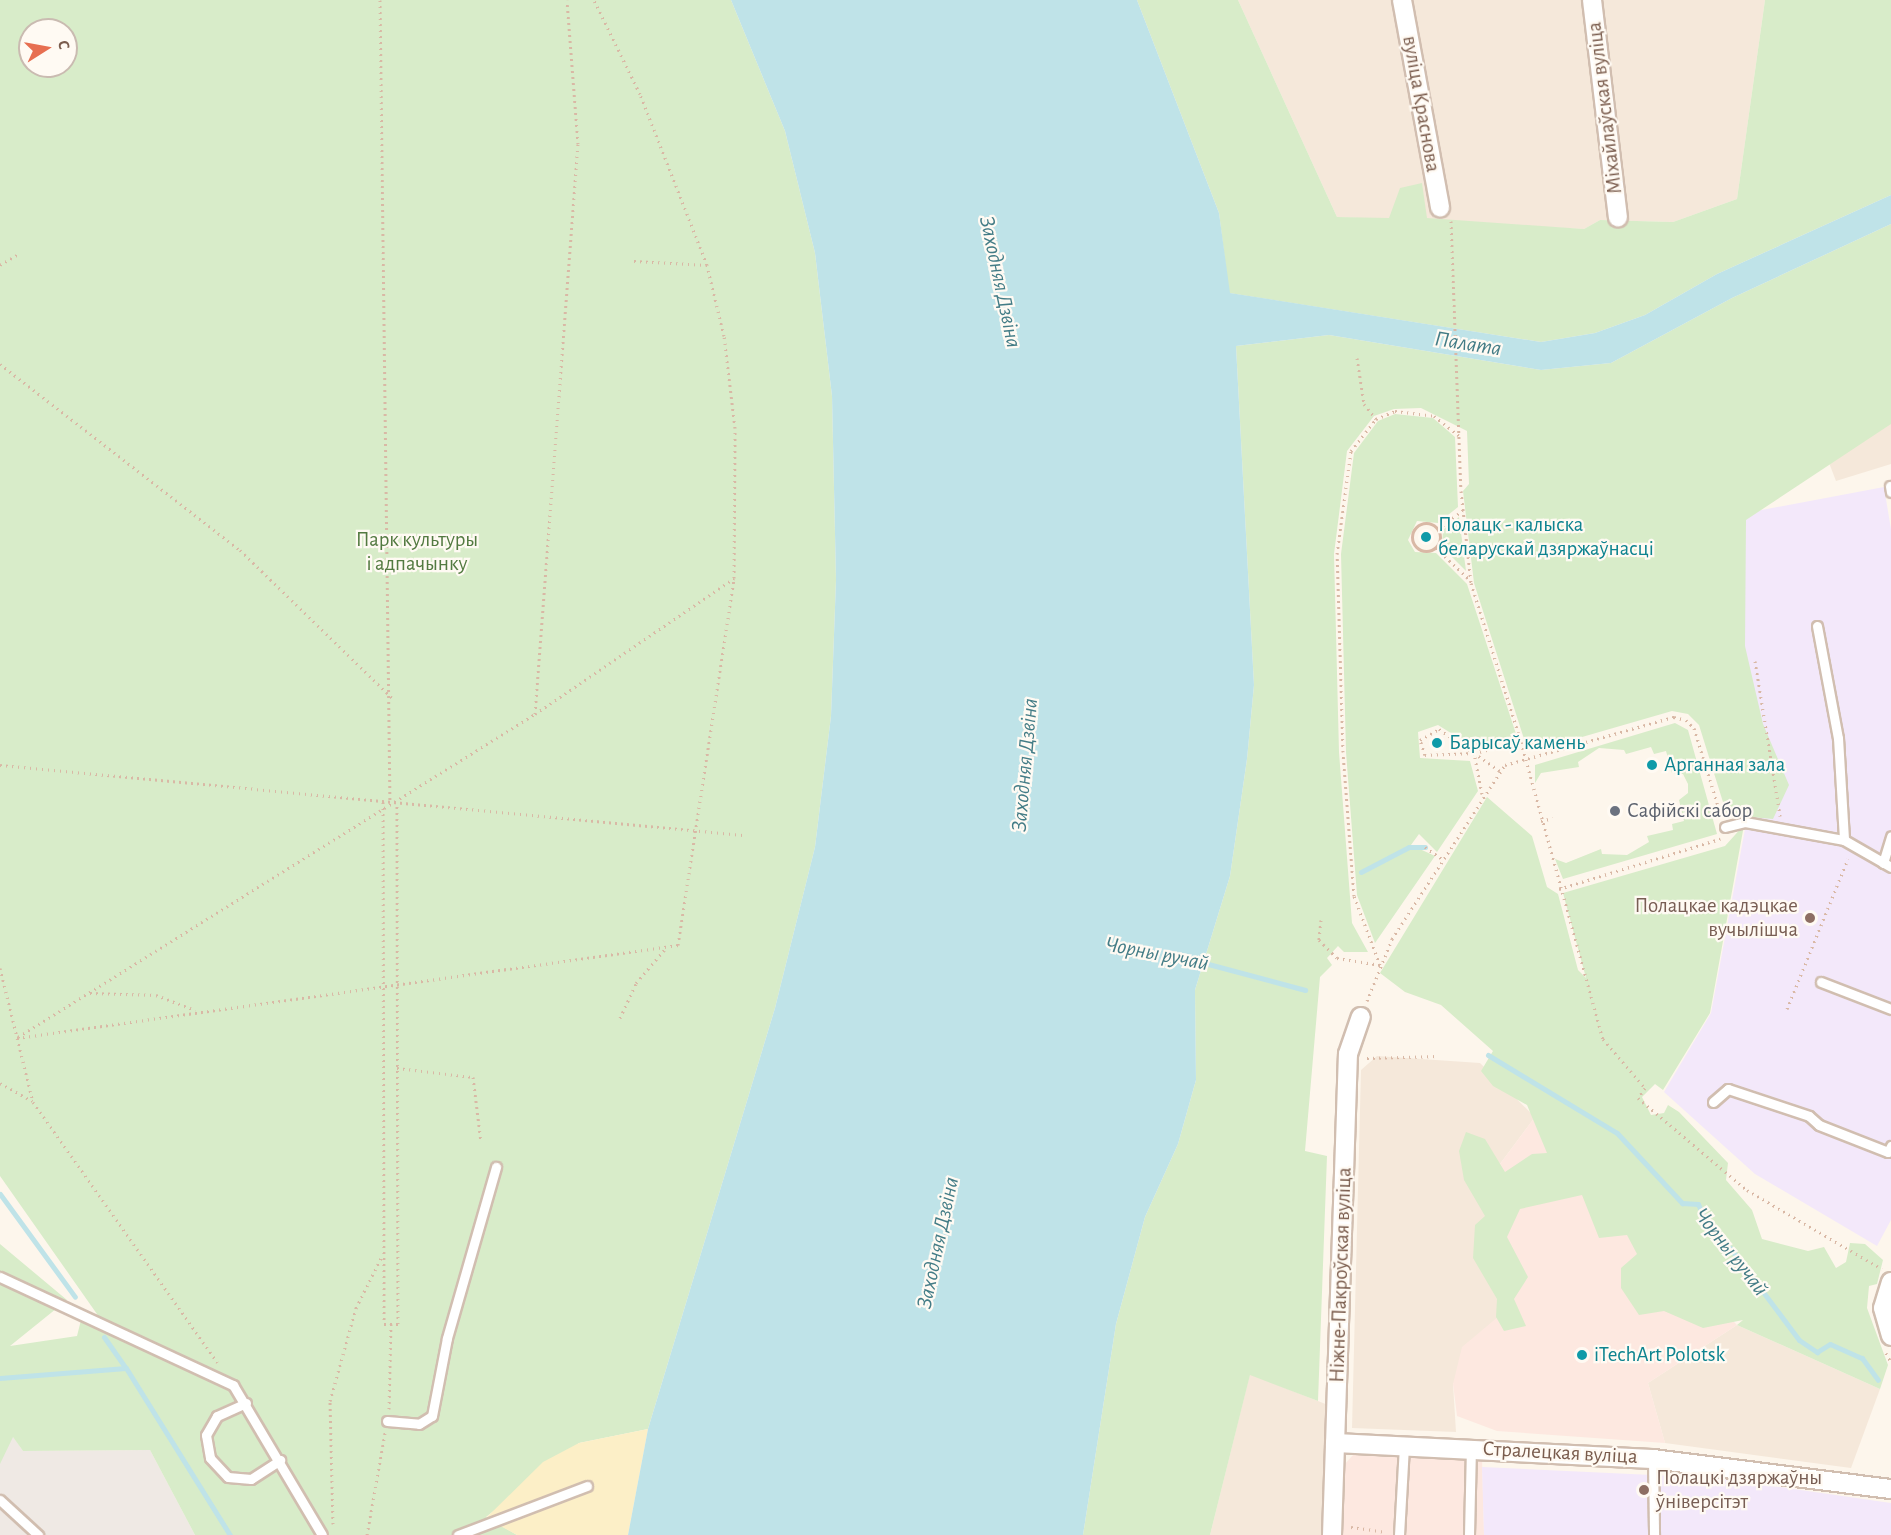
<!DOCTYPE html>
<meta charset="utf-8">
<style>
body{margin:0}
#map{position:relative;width:1891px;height:1535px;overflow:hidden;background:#fdf6ec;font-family:"Alegreya Sans",sans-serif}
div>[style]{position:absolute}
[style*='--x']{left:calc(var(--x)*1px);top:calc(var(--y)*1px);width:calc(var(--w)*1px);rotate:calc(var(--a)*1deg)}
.residential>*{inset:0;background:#f5e8da}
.commercial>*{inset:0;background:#fde8e0}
.industrial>*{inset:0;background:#efe9e4}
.education>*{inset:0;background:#f3e8fa}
.green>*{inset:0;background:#d8ecc9}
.sand>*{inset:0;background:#fcefc7}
.water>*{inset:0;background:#bfe3e8}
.stream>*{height:5px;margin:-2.5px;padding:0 2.5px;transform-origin:2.5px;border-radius:2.5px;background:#bfe3e8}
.path>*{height:3px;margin-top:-1.5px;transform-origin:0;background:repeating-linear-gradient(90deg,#d9b8a5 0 1.5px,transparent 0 6px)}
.path>.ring{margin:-1.5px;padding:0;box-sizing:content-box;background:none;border:3px solid #d9b8a5;border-radius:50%}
.roads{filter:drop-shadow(2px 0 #d1beb0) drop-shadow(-2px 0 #d1beb0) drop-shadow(0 2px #d1beb0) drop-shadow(0 -2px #d1beb0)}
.lane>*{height:9px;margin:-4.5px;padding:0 4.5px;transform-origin:4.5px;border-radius:4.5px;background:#fff}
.street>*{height:18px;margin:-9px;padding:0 9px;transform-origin:9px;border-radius:9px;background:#fff}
.dots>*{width:16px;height:16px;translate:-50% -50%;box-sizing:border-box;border:3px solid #fffaf3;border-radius:50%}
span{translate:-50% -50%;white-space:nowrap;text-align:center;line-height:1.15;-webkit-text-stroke:4.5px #fffaf3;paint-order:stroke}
.street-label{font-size:21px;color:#7a5c4d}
.culture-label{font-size:21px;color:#0d838f}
.left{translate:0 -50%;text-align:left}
.park-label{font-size:21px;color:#537a41}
.worship-label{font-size:21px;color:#5b616d}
.education-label{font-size:21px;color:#785e54}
.right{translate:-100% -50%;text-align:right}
.water-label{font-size:22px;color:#437c86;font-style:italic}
.north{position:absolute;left:18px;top:18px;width:60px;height:60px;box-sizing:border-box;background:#fffaf3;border:2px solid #cabbb1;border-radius:50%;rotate:79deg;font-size:16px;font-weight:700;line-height:24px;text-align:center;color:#7a5c4d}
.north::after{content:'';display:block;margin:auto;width:21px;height:27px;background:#e76f51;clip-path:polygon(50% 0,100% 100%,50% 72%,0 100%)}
</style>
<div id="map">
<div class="residential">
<div style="clip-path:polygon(1238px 0,1765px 0,1737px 199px,1673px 222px,1600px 220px,1584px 229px,1337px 217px)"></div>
<div style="clip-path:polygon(1891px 406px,1891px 464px,1836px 481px,1821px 442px)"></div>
<div style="clip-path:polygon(1377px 1056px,1480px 1063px,1535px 1117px,1494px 1172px,1502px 1234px,1499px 1316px,1453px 1384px,1456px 1432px,1352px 1428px,1361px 1070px)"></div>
<div style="clip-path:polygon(1737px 1325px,1880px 1389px,1851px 1468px,1665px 1443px,1648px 1383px)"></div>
<div style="clip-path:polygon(1250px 1374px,1328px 1405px,1322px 1535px,1210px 1535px)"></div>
</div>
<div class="commercial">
<div style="clip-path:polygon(1535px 1117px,1737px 1325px,1648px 1383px,1665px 1443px,1497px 1431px,1457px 1416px,1453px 1384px,1462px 1347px,1499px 1316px,1494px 1172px)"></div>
<div style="clip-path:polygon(1354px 1454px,1482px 1458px,1484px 1535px,1340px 1535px,1343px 1466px)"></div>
</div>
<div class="industrial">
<div style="clip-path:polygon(0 1418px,23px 1451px,150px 1450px,195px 1535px,0 1535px)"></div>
</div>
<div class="education">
<div style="clip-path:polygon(1884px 487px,1891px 529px,1891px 1220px,1877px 1246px,1755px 1174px,1664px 1092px,1711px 1013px,1755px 775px,1703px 521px)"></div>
<div style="clip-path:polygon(1482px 1467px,1716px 1478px,1891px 1503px,1891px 1535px,1484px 1535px)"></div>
</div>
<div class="green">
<div style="clip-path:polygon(evenodd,0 0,731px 0,785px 131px,815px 253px,832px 396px,836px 580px,831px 716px,815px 847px,775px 1008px,648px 1429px,579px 1443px,486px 1517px,517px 1535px,195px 1535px,150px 1450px,23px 1451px,13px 1437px,0 1464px,0 1244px,67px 1300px,10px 1346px,77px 1336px,81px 1320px,111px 1334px,0 1176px,0 0,30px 30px,66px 30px,66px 66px,30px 66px,30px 30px)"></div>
<div style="clip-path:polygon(1137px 0,1238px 0,1337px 217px,1389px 218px,1400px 188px,1422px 183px,1427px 218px,1584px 229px,1600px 220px,1673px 222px,1737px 199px,1765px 0,1891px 0,1891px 195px,1717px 274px,1645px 315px,1595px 333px,1541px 342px,1229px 293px,1219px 213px)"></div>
<div style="clip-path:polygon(1891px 224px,1891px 424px,1746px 520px,1745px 646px,1763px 724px,1789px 785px,1773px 819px,1727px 815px,1699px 725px,1688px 714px,1672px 711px,1544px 748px,1525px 742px,1474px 583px,1463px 491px,1469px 484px,1467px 431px,1421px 408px,1394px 409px,1374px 416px,1347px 451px,1334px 554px,1339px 752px,1352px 923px,1368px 952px,1344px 952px,1338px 946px,1327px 958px,1332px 965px,1320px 977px,1305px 1151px,1327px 1156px,1318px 1401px,1250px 1375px,1210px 1535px,1083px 1535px,1116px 1324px,1145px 1217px,1178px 1144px,1196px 1080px,1195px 990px,1230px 876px,1247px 759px,1254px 685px,1236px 346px,1329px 335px,1541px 370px,1611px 363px,1732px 298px)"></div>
<div style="clip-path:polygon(1395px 414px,1433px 418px,1455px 437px,1458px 507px,1438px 523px,1417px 521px,1408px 540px,1415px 552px,1436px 553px,1467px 584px,1517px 737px,1478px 750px,1438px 725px,1418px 732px,1420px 758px,1470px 761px,1478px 791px,1437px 852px,1419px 834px,1411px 845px,1435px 856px,1375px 943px,1357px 895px,1346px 752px,1341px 554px,1354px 453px,1378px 421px)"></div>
<div style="clip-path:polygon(1459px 517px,1466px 571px,1442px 547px,1443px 530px)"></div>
<div style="clip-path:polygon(1675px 723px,1688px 730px,1717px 834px,1563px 879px,1555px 859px,1566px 863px,1601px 849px,1602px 854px,1627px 855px,1649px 842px,1647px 836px,1673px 830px,1672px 824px,1684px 821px,1679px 800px,1688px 793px,1688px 784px,1683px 774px,1672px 773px,1666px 751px,1654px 754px,1651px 747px,1626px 754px,1624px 750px,1599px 748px,1578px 762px,1579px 767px,1541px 773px,1535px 783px,1535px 765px)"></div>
<div style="clip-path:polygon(1487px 797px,1532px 836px,1547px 887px,1558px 894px,1578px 970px,1586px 978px,1563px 893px,1725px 846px,1744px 825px,1710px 1013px,1663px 1090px,1655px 1084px,1642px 1097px,1651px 1115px,1664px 1113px,1668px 1105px,1679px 1112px,1728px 1163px,1726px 1180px,1752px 1210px,1762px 1239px,1808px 1251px,1824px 1247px,1836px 1268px,1846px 1262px,1850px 1243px,1865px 1244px,1883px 1260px,1877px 1284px,1869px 1286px,1867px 1308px,1888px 1365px,1880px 1389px,1737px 1325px,1743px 1320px,1703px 1328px,1664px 1311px,1639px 1315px,1621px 1288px,1621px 1268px,1637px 1254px,1627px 1235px,1599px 1238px,1582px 1195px,1520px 1209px,1507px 1237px,1528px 1277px,1514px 1299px,1526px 1326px,1504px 1331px,1496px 1317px,1497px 1299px,1473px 1258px,1475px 1225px,1485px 1216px,1464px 1180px,1459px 1151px,1466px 1132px,1485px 1139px,1505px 1172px,1532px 1154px,1547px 1153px,1527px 1105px,1493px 1086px,1481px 1071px,1493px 1051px,1441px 1005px,1405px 992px,1380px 973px)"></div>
</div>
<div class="sand">
<div style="clip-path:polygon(648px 1429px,628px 1535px,517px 1535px,486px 1518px,543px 1462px,579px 1443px)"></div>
</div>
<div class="water">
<div style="clip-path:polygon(731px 0,1137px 0,1219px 213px,1230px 293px,1541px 342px,1595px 333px,1645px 315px,1717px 274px,1891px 195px,1891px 224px,1732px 298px,1611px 363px,1541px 370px,1329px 335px,1236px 346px,1254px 685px,1247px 759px,1230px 876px,1195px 990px,1196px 1080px,1178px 1144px,1145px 1217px,1116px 1324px,1083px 1535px,628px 1535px,648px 1429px,775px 1008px,815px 847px,831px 716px,836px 580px,832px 396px,815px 253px,785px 131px)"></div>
</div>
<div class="stream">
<div style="--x:1361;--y:872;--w:54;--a:-27.5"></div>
<div style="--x:1409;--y:847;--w:16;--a:0"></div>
<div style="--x:1197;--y:961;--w:112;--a:15"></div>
<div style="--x:1488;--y:1055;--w:151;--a:31.2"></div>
<div style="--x:1617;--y:1133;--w:96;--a:47.1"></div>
<div style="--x:1682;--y:1203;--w:16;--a:4"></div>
<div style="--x:1698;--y:1204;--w:38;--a:65"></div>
<div style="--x:1714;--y:1238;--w:19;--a:32"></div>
<div style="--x:1730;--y:1248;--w:115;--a:53.1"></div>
<div style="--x:1799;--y:1340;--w:22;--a:34"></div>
<div style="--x:1817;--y:1352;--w:15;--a:-32"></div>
<div style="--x:1830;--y:1344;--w:35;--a:24"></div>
<div style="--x:1862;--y:1358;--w:27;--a:54"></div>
<div style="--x:0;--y:1194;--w:127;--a:53.9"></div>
<div style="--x:104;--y:1337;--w:38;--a:55"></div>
<div style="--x:0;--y:1378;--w:126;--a:-4.5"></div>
<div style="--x:126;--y:1368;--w:197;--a:58.1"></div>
</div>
<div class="path">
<div style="--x:380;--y:0;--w:802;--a:89.29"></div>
<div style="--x:1451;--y:221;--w:270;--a:87.9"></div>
<div style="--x:1461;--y:491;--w:93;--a:83.8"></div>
<div style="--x:1471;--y:583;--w:167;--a:72.5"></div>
<div style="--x:1521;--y:742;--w:308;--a:74.6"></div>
<div style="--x:1603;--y:1039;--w:65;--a:49.4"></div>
<div style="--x:1645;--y:1088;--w:12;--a:125"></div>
<div style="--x:1638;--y:1098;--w:143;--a:40.2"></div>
<div style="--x:1747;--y:1190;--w:156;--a:30.3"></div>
<div style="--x:634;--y:261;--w:73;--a:3.1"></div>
<div style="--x:0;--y:265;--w:21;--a:-31"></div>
<div style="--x:1357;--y:358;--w:47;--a:81.3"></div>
<div style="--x:1364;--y:404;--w:19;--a:51"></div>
<div style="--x:0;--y:364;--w:304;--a:37.8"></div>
<div style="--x:240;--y:550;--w:212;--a:44.2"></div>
<div class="ring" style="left:1412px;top:523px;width:25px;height:25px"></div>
<div style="--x:1438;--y:529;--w:31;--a:-37"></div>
<div style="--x:1436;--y:548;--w:45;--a:43.2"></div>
<div style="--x:1755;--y:661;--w:157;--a:80.8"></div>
<div style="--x:535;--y:714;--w:572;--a:-85.69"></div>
<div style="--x:578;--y:144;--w:144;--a:-94.4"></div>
<div style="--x:1474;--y:753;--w:49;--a:177.7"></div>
<div style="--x:1425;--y:755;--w:16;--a:-108"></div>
<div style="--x:1420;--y:740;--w:22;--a:-30"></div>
<div style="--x:1439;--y:729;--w:74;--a:34.5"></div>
<div style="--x:0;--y:765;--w:746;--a:5.38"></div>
<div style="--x:1482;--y:794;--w:42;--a:-101"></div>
<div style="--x:1474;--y:753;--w:48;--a:-13.2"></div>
<div style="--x:383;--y:802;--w:522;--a:89.89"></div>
<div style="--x:384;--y:1324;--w:14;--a:0"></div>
<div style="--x:398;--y:1324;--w:521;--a:-90.11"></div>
<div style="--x:1541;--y:821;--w:12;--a:-14"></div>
<div style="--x:1425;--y:847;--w:21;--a:35"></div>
<div style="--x:1559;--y:889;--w:169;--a:-17.3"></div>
<div style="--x:1321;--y:920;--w:20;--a:96"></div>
<div style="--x:1319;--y:940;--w:25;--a:45"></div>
<div style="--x:1337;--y:958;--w:44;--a:9.2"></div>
<div style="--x:1380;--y:965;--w:74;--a:-110.6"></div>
<div style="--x:1354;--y:896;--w:144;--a:-94.4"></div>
<div style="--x:1343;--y:752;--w:198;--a:-91.7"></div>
<div style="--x:1337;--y:554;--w:104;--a:-82.3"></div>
<div style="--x:1351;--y:451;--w:41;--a:-52"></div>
<div style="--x:1376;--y:419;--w:21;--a:-23"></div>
<div style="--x:1395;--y:411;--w:39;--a:7"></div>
<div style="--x:1434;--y:416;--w:33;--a:38"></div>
<div style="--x:0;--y:968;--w:138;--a:76.2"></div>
<div style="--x:33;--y:1102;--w:319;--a:54.7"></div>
<div style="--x:90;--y:993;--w:66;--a:1.7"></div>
<div style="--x:156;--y:995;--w:42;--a:21"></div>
<div style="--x:1367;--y:1001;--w:67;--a:-68"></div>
<div style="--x:1392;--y:939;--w:207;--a:-57"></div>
<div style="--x:1505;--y:765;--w:176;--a:-15.9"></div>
<div style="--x:1674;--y:717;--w:12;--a:14"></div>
<div style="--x:1686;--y:720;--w:11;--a:45"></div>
<div style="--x:1694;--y:728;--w:92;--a:72.9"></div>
<div style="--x:1787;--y:1009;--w:162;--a:-67.9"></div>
<div style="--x:620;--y:1018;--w:38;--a:-65"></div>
<div style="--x:636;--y:983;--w:46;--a:-49.4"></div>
<div style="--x:18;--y:1037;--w:610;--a:-32"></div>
<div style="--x:535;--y:714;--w:241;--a:-34.3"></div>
<div style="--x:17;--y:1038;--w:668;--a:-8.01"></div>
<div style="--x:678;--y:945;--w:371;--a:-81.3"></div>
<div style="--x:734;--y:578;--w:150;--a:-89.6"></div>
<div style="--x:735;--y:428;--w:93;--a:-96.8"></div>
<div style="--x:724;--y:336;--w:73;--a:-103.5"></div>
<div style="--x:707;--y:265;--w:184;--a:-111.4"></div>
<div style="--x:640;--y:94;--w:105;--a:-116.1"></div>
<div style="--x:1367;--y:1058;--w:70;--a:-1.6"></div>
<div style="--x:397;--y:1068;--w:77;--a:6.8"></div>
<div style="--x:473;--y:1077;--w:65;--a:83"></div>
<div style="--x:0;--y:1083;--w:37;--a:29"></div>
<div style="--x:1886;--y:1353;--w:10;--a:61"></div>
<div style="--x:389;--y:1409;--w:85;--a:-88.7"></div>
<div style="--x:333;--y:1524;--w:123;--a:-91.4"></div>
<div style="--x:330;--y:1401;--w:97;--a:-74.4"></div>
<div style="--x:356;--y:1308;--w:58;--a:-63.4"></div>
<div style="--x:1351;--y:1527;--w:34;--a:8"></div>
<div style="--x:367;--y:1535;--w:104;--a:-80"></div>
</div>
<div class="roads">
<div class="lane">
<div style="--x:1890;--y:486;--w:6;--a:81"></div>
<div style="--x:1817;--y:626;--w:114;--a:79.4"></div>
<div style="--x:1838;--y:738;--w:102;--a:86.6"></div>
<div style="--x:1725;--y:827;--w:21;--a:-14"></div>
<div style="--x:1745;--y:822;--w:101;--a:10.3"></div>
<div style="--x:1844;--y:840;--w:54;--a:29.9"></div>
<div style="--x:1883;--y:863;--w:28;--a:-73"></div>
<div style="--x:1821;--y:982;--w:75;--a:21.1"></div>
<div style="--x:1713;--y:1102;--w:20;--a:-41"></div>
<div style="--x:1728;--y:1089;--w:85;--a:18.4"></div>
<div style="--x:1809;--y:1116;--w:13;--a:42"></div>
<div style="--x:1819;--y:1125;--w:74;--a:21.4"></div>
<div style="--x:1888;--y:1152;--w:7;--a:-63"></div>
<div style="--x:0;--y:1277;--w:257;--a:24.9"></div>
<div style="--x:233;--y:1385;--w:174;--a:59.3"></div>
<div style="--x:246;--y:1403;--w:32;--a:156"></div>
<div style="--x:217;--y:1416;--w:22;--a:120"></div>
<div style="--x:206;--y:1435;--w:23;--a:80"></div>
<div style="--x:210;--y:1458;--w:26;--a:47"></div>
<div style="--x:228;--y:1477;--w:23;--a:5"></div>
<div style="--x:251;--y:1479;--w:35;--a:-33"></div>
<div style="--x:387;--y:1421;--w:32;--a:5"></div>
<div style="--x:419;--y:1424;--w:15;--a:-32"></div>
<div style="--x:432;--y:1416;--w:79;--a:-79.1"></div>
<div style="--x:447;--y:1338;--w:178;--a:-74"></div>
<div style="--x:1653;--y:1459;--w:76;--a:89.2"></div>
<div style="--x:0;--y:1500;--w:52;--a:42.6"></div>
<div style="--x:458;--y:1535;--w:138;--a:-20.8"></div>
<div style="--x:1399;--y:1535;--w:89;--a:-86.8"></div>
<div style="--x:1469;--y:1535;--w:87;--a:-88.7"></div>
</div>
<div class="street">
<div style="--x:1402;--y:0;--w:211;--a:79.6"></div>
<div style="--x:1592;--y:0;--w:219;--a:83.2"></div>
<div style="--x:1891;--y:1282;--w:27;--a:107"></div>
<div style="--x:1883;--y:1308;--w:29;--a:74"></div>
<div style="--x:1335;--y:1443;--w:318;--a:2.9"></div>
<div style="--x:1653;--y:1459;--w:240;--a:7.2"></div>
<div style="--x:1332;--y:1535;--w:481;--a:-88.1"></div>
<div style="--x:1348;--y:1054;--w:39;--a:-71"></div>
</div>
</div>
<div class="dots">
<div style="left:1426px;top:537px;background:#0f9aa8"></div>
<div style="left:1437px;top:743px;background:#0f9aa8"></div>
<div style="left:1652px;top:765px;background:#0f9aa8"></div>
<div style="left:1615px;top:811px;background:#6b7280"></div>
<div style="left:1810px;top:918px;background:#8d6e63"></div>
<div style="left:1582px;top:1355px;background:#0f9aa8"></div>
<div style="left:1644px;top:1490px;background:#8d6e63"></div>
</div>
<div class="street-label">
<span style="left:1421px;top:104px;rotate:80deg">вуліца Краснова</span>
<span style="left:1605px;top:108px;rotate:-97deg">Міхайлаўская вуліца</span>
<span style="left:1341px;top:1275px;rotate:-88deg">Ніжне-Пакроўская вуліца</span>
<span style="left:1560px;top:1453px;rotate:3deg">Стралецкая вуліца</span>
</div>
<div class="culture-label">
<span class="left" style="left:1438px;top:537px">Полацк - калыска<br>беларускай дзяржаўнасці</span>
<span class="left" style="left:1449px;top:743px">Барысаў камень</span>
<span class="left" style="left:1664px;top:765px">Арганная зала</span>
<span class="left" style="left:1594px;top:1355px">iTechArt Polotsk</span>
</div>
<div class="park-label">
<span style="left:417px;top:552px">Парк культуры<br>і адпачынку</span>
</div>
<div class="worship-label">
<span class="left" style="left:1627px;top:811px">Сафійскі сабор</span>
</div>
<div class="education-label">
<span class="right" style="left:1798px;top:918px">Полацкае кадэцкае<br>вучылішча</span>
<span class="left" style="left:1656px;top:1490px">Полацкі дзяржаўны<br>ўніверсітэт</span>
</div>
<div class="water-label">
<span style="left:1000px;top:282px;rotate:78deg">Заходняя Дзвіна</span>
<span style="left:1468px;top:344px;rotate:9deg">Палата</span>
<span style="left:1025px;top:765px;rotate:-85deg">Заходняя Дзвіна</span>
<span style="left:1157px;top:954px;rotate:11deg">Чорны ручай</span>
<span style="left:938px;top:1243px;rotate:-78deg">Заходняя Дзвіна</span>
<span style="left:1731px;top:1252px;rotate:52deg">Чорны ручай</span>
</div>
<div class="north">С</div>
</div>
